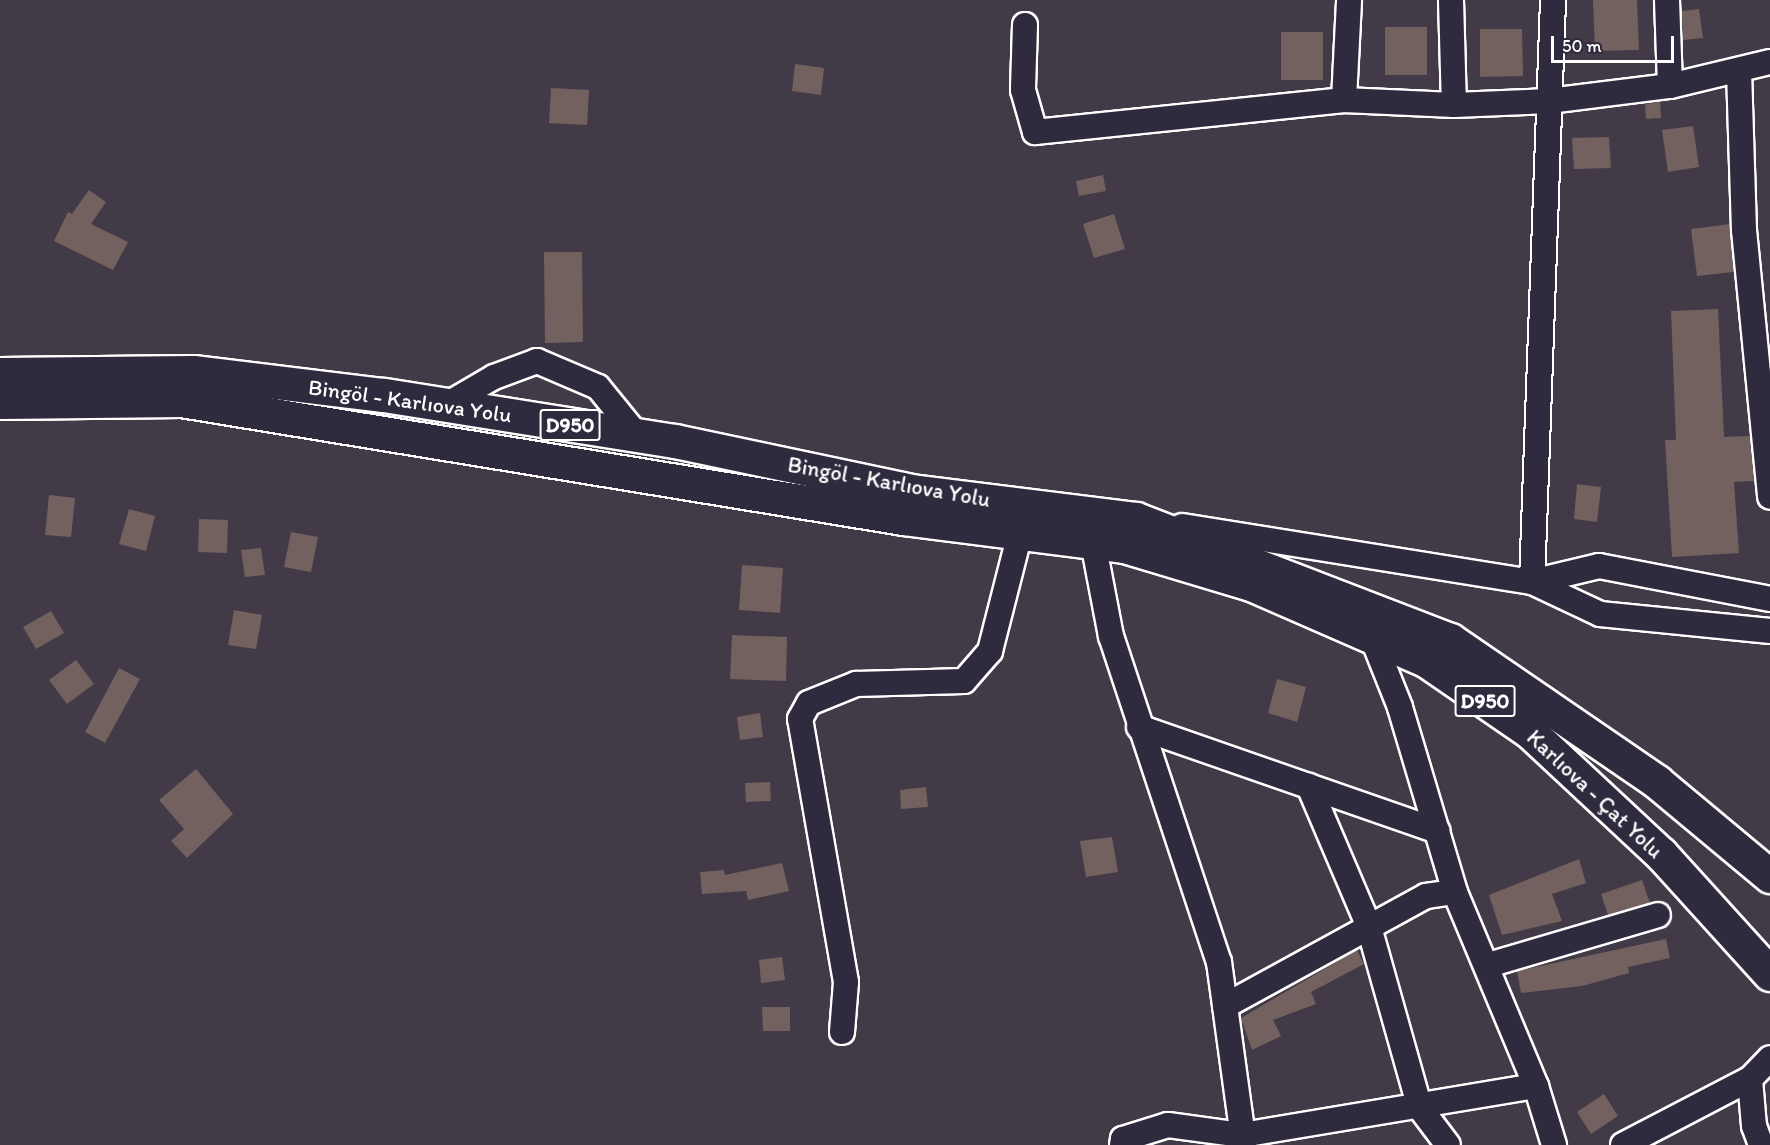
<!DOCTYPE html>
<meta charset="utf-8">
<style>
body{margin:0}
#map{position:relative;width:1770px;height:1145px;overflow:hidden;background:#433a47;font-family:Itim,sans-serif}
div>[style]{position:absolute}
[style*='--x']{left:calc(var(--x)*1px);top:calc(var(--y)*1px);width:calc(var(--w)*1px);rotate:calc(var(--a)*1deg)}
.building>*{inset:0;background:#72615f}
.roads{filter:drop-shadow(2px 0 #fff) drop-shadow(-2px 0 #fff) drop-shadow(0 2px #fff) drop-shadow(0 -2px #fff)}
.minor>*{height:24px;margin:-12px;padding:0 12px;transform-origin:12px;border-radius:12px;background:#2f2a3d}
.highway>*{height:33px;margin:-16.5px;padding:0 16.5px;transform-origin:16.5px;border-radius:16.5px;background:#2f2a3d}
span{translate:-50% -50%;white-space:nowrap;text-align:center;line-height:1.15;-webkit-text-stroke:6px #2f2a3d;paint-order:stroke}
.shield-label span{padding:2px 4px;background:#2f2a3d;border:2px solid;border-radius:4px;-webkit-text-stroke-width:0}
.shield-label{font-size:21px;color:#fff;font-weight:700}
.street-label{font-size:22px;color:#fff}
.scale{position:absolute;left:1551px;top:36px;width:123px;height:27px;box-sizing:border-box;border:3px solid #fff;border-top:0;padding-left:8px;font-size:18px;line-height:21px;white-space:nowrap;color:#fff;-webkit-text-stroke:4px #2f2a3d;paint-order:stroke}
</style>
<div id="map">
<div class="building">
<div style="clip-path:polygon(1593px 0,1637px 0,1639px 50px,1595px 51px)"></div>
<div style="clip-path:polygon(1699px 9px,1703px 38px,1683px 40px,1682px 11px)"></div>
<div style="clip-path:polygon(1385px 27px,1427px 27px,1427px 75px,1385px 75px)"></div>
<div style="clip-path:polygon(1480px 29px,1522px 29px,1523px 76px,1480px 77px)"></div>
<div style="clip-path:polygon(1281px 32px,1323px 32px,1323px 80px,1281px 80px)"></div>
<div style="clip-path:polygon(795px 64px,824px 68px,821px 95px,792px 91px)"></div>
<div style="clip-path:polygon(551px 88px,589px 90px,587px 125px,549px 123px)"></div>
<div style="clip-path:polygon(1660px 102px,1661px 118px,1646px 119px,1645px 104px)"></div>
<div style="clip-path:polygon(1693px 126px,1699px 167px,1668px 172px,1662px 130px)"></div>
<div style="clip-path:polygon(1609px 137px,1611px 168px,1574px 169px,1572px 138px)"></div>
<div style="clip-path:polygon(1103px 175px,1106px 191px,1079px 196px,1076px 181px)"></div>
<div style="clip-path:polygon(89px 190px,106px 202px,91px 224px,128px 242px,113px 270px,54px 241px,68px 212px,72px 214px)"></div>
<div style="clip-path:polygon(1114px 214px,1125px 249px,1094px 258px,1083px 224px)"></div>
<div style="clip-path:polygon(1730px 224px,1734px 272px,1697px 276px,1691px 229px)"></div>
<div style="clip-path:polygon(544px 252px,582px 252px,583px 342px,545px 343px)"></div>
<div style="clip-path:polygon(1718px 309px,1724px 437px,1750px 436px,1754px 481px,1734px 482px,1739px 553px,1672px 557px,1665px 440px,1676px 440px,1671px 311px)"></div>
<div style="clip-path:polygon(1577px 484px,1601px 487px,1597px 522px,1574px 519px)"></div>
<div style="clip-path:polygon(49px 495px,75px 498px,71px 537px,45px 535px)"></div>
<div style="clip-path:polygon(129px 509px,155px 516px,146px 551px,119px 544px)"></div>
<div style="clip-path:polygon(199px 519px,228px 520px,227px 553px,198px 552px)"></div>
<div style="clip-path:polygon(291px 532px,318px 537px,311px 572px,284px 567px)"></div>
<div style="clip-path:polygon(261px 548px,265px 575px,245px 577px,241px 550px)"></div>
<div style="clip-path:polygon(742px 565px,783px 568px,780px 613px,739px 610px)"></div>
<div style="clip-path:polygon(234px 610px,262px 615px,256px 649px,228px 645px)"></div>
<div style="clip-path:polygon(51px 611px,64px 633px,36px 649px,23px 627px)"></div>
<div style="clip-path:polygon(732px 635px,787px 637px,786px 681px,730px 679px)"></div>
<div style="clip-path:polygon(76px 660px,94px 684px,67px 704px,49px 680px)"></div>
<div style="clip-path:polygon(119px 668px,140px 679px,105px 743px,85px 732px)"></div>
<div style="clip-path:polygon(1277px 679px,1306px 687px,1297px 722px,1268px 713px)"></div>
<div style="clip-path:polygon(760px 713px,763px 737px,740px 740px,737px 717px)"></div>
<div style="clip-path:polygon(196px 769px,233px 814px,187px 858px,171px 841px,184px 829px,159px 800px)"></div>
<div style="clip-path:polygon(770px 782px,771px 801px,746px 802px,745px 783px)"></div>
<div style="clip-path:polygon(926px 787px,928px 807px,901px 809px,900px 790px)"></div>
<div style="clip-path:polygon(1112px 837px,1118px 872px,1086px 877px,1080px 841px)"></div>
<div style="clip-path:polygon(1579px 859px,1586px 883px,1552px 894px,1562px 921px,1502px 935px,1489px 895px)"></div>
<div style="clip-path:polygon(782px 863px,789px 891px,748px 900px,746px 891px,702px 894px,700px 872px,724px 870px,725px 875px)"></div>
<div style="clip-path:polygon(1642px 880px,1650px 903px,1608px 915px,1601px 894px)"></div>
<div style="clip-path:polygon(1666px 939px,1670px 958px,1628px 967px,1629px 973px,1582px 986px,1521px 993px,1517px 971px)"></div>
<div style="clip-path:polygon(1357px 950px,1364px 964px,1311px 992px,1316px 1004px,1273px 1020px,1281px 1036px,1252px 1050px,1241px 1018px)"></div>
<div style="clip-path:polygon(782px 957px,785px 980px,761px 983px,759px 960px)"></div>
<div style="clip-path:polygon(762px 1007px,790px 1007px,790px 1031px,763px 1031px)"></div>
<div style="clip-path:polygon(1604px 1094px,1618px 1116px,1591px 1134px,1577px 1112px)"></div>
</div>
<div class="roads">
<div class="minor">
<div style="--x:1451;--y:0;--w:105;--a:88.4"></div>
<div style="--x:1667;--y:0;--w:86;--a:88"></div>
<div style="--x:1025;--y:25;--w:65;--a:91.8"></div>
<div style="--x:1023;--y:90;--w:44;--a:74.1"></div>
<div style="--x:1035;--y:132;--w:311;--a:-5.9"></div>
<div style="--x:1344;--y:100;--w:110;--a:2.6"></div>
<div style="--x:1454;--y:105;--w:95;--a:-2.4"></div>
<div style="--x:1549;--y:101;--w:122;--a:-7.1"></div>
<div style="--x:1670;--y:86;--w:103;--a:-13.5"></div>
<div style="--x:1739;--y:71;--w:159;--a:88.2"></div>
<div style="--x:1744;--y:230;--w:268;--a:84.4"></div>
<div style="--x:1344;--y:100;--w:100;--a:-87.1"></div>
<div style="--x:446;--y:405;--w:56;--a:-30.3"></div>
<div style="--x:494;--y:377;--w:46;--a:-20.4"></div>
<div style="--x:537;--y:361;--w:66;--a:23.1"></div>
<div style="--x:598;--y:387;--w:62;--a:50.9"></div>
<div style="--x:1182;--y:526;--w:354;--a:9.1"></div>
<div style="--x:1532;--y:582;--w:75;--a:25.2"></div>
<div style="--x:1600;--y:614;--w:171;--a:5.7"></div>
<div style="--x:1093;--y:542;--w:96;--a:79.2"></div>
<div style="--x:1111;--y:636;--w:343;--a:71.7"></div>
<div style="--x:1219;--y:962;--w:185;--a:82.2"></div>
<div style="--x:1532;--y:582;--w:582;--a:-87.93"></div>
<div style="--x:1532;--y:582;--w:69;--a:-13.4"></div>
<div style="--x:1599;--y:566;--w:174;--a:10.9"></div>
<div style="--x:1139;--y:727;--w:316;--a:19.2"></div>
<div style="--x:1309;--y:786;--w:153;--a:66.9"></div>
<div style="--x:1369;--y:927;--w:188;--a:74.3"></div>
<div style="--x:1420;--y:1108;--w:46;--a:52.9"></div>
<div style="--x:1488;--y:965;--w:177;--a:-16.4"></div>
<div style="--x:1225;--y:1006;--w:229;--a:-28.7"></div>
<div style="--x:1426;--y:896;--w:29;--a:-8"></div>
<div style="--x:842;--y:1032;--w:50;--a:-85.4"></div>
<div style="--x:846;--y:982;--w:267;--a:-99.9"></div>
<div style="--x:800;--y:719;--w:18;--a:-61"></div>
<div style="--x:809;--y:703;--w:51;--a:-22"></div>
<div style="--x:856;--y:684;--w:108;--a:-1.6"></div>
<div style="--x:964;--y:681;--w:40;--a:-49"></div>
<div style="--x:990;--y:651;--w:122;--a:-75.7"></div>
<div style="--x:1536;--y:1086;--w:62;--a:73"></div>
<div style="--x:1122;--y:1145;--w:6;--a:-81"></div>
<div style="--x:1123;--y:1139;--w:47;--a:-17.3"></div>
<div style="--x:1168;--y:1125;--w:75;--a:7.7"></div>
<div style="--x:1242;--y:1135;--w:298;--a:-9.5"></div>
<div style="--x:1536;--y:1086;--w:210;--a:-112.7"></div>
<div style="--x:1455;--y:892;--w:193;--a:-106.6"></div>
<div style="--x:1400;--y:707;--w:75;--a:-111.8"></div>
<div style="--x:1623;--y:1145;--w:143;--a:-27.5"></div>
<div style="--x:1761;--y:1145;--w:20;--a:-110"></div>
<div style="--x:1754;--y:1126;--w:47;--a:-94.9"></div>
<div style="--x:1750;--y:1079;--w:29;--a:-46"></div>
</div>
<div class="highway">
<div style="--x:0;--y:374;--w:193;--a:-0.6"></div>
<div style="--x:193;--y:372;--w:192;--a:6.9"></div>
<div style="--x:384;--y:395;--w:295;--a:9"></div>
<div style="--x:675;--y:441;--w:248;--a:11.9"></div>
<div style="--x:918;--y:492;--w:220;--a:7.1"></div>
<div style="--x:1136;--y:519;--w:337;--a:21.1"></div>
<div style="--x:1450;--y:640;--w:251;--a:34.4"></div>
<div style="--x:1657;--y:782;--w:147;--a:39.8"></div>
<div style="--x:0;--y:402;--w:181;--a:-0.6"></div>
<div style="--x:181;--y:400;--w:732;--a:9.28"></div>
<div style="--x:903;--y:518;--w:223;--a:7.2"></div>
<div style="--x:1124;--y:546;--w:133;--a:16.7"></div>
<div style="--x:1251;--y:584;--w:192;--a:23.6"></div>
<div style="--x:1427;--y:661;--w:124;--a:34.5"></div>
<div style="--x:1529;--y:731;--w:180;--a:43"></div>
<div style="--x:1661;--y:854;--w:162;--a:47.8"></div>
</div>
</div>
<div class="shield-label">
<span style="left:570px;top:425px">D950</span>
<span style="left:1485px;top:701px">D950</span>
</div>
<div class="street-label">
<span style="left:410px;top:401px;rotate:8deg">Bingöl - Karlıova Yolu</span>
<span style="left:889px;top:482px;rotate:10deg">Bingöl - Karlıova Yolu</span>
<span style="left:1595px;top:794px;rotate:43deg">Karlıova - Çat Yolu</span>
</div>
<div class="scale">50 m</div>
</div>
